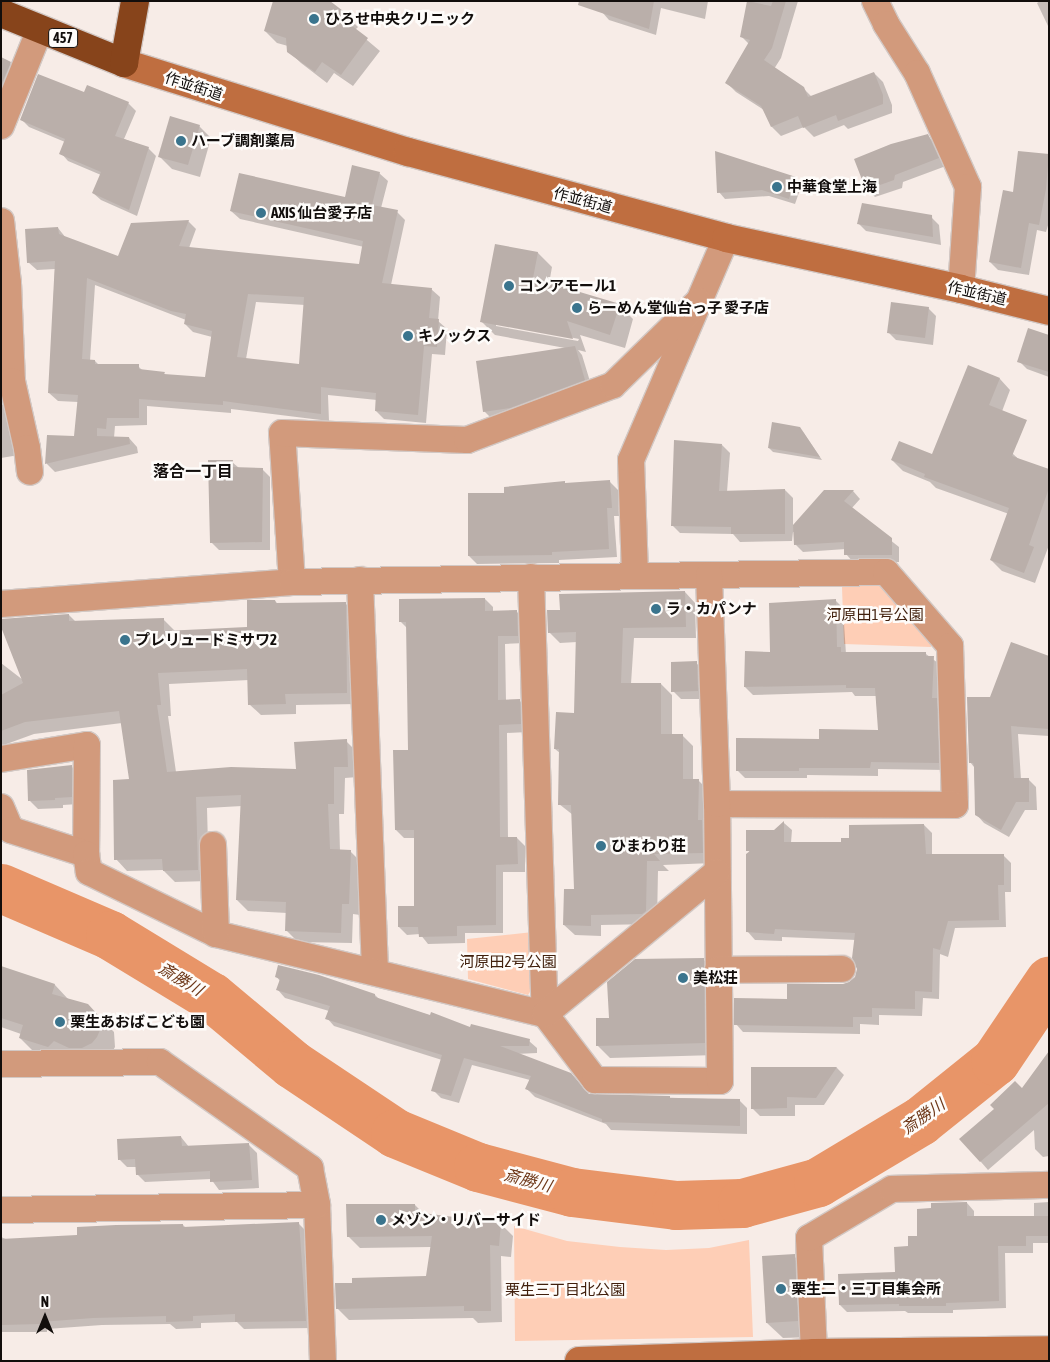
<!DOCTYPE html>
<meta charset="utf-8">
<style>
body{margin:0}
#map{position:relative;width:1050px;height:1362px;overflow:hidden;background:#f7ece7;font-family:"Asap Condensed","Noto Sans JP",sans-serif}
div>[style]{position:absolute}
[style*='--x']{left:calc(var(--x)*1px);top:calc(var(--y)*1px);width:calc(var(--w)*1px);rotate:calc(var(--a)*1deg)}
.green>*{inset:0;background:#feceb6}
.shadow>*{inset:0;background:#0003}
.river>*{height:49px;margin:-24.5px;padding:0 24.5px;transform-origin:24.5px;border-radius:24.5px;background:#e89568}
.building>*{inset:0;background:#baafaa}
.roads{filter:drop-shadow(1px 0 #d2c8c4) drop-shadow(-1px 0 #d2c8c4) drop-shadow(0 1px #d2c8c4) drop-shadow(0 -1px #d2c8c4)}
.street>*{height:26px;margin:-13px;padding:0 13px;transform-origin:13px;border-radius:13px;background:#d29a7c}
.secondary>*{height:28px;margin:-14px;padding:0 14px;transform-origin:14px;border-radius:14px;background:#bf6e40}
.highway>*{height:28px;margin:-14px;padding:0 14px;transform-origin:14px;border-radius:14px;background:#87441b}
.dots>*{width:14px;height:14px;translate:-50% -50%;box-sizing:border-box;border:2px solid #fefcfa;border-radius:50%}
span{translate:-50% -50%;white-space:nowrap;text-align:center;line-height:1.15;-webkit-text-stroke:5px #fefcfa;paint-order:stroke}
.shield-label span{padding:1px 4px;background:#fefcfa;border:1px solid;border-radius:4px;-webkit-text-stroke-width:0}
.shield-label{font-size:14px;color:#120e0c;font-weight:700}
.poi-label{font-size:15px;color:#120e0c;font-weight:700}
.left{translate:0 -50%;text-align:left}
.street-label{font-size:15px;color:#120e0c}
.park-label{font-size:15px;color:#41200d}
.neighbourhood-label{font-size:16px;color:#120e0c;font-weight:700}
.water-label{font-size:16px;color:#6e3819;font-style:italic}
.frame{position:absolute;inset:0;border:2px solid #120e0c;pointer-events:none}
.north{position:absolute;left:20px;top:1292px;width:50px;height:50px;-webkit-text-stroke:4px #fefcfa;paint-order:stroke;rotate:0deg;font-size:14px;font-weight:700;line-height:20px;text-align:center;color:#120e0c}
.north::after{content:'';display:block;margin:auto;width:18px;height:22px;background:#120e0c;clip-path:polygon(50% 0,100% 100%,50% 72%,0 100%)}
</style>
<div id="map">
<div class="green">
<div style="clip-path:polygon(889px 584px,930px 636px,931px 647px,844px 644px,842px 587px)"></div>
<div style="clip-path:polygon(533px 932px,538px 980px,528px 995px,468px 979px,467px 939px)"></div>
<div style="clip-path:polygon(514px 1226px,567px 1241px,620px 1247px,666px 1250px,709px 1248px,749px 1240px,753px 1337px,515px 1341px)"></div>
</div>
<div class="shadow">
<div style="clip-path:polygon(605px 1px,708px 1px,705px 19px,661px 8px,656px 35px,609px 20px,602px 12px)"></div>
<div style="clip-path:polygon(749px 1px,798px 1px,781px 58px,774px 69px,803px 88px,812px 97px,874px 73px,883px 82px,892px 105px,892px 113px,848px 129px,844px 125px,814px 137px,804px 127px,781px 136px,772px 127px,764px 110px,736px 92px,727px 83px,749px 44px,742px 37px)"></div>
<div style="clip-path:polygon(1040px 1px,1049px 1px,1049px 28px,1037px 3px)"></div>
<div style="clip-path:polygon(346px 15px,358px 27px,355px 30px,380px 51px,353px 86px,334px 73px,327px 83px,301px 63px,288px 51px,288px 46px,277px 43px,265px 31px)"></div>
<div style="clip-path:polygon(1px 59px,10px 63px,23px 76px,1px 131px)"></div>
<div style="clip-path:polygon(85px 93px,128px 103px,136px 111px,124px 139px,148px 148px,156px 156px,137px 216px,101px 200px,93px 193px,101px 175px,68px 161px,61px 153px,65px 142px,29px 127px,21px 119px)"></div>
<div style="clip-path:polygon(199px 126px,211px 138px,200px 177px,172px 169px,160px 157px)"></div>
<div style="clip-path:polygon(927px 135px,935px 143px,946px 166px,903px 182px,902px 188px,875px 197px,867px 189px)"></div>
<div style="clip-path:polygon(1049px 156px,1049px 222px,1046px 232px,1037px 230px,1029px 275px,998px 270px,990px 262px,1014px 194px)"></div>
<div style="clip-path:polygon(evenodd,379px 173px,388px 181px,381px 208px,397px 212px,405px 220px,391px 285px,431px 289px,440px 297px,438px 321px,447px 329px,445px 355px,432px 354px,426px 423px,384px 419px,376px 411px,377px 400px,328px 395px,329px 421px,231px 409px,231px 413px,147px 406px,147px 425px,115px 426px,114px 438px,129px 438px,137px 447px,138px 453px,55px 472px,47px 464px,48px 436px,75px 437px,78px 402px,58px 401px,49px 393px,55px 269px,37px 270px,28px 262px,58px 228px,66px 238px,119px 258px,188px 221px,196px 229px,189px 248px,361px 266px,364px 247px,240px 219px,231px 211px,346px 199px,379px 173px,95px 285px,186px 320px,185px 324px,193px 332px,212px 337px,207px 379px,166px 376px,164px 373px,143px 371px,138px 366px,100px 366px,95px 361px,90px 361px,95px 285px,379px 173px,256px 302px,305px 305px,300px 366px,246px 359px,256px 302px)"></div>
<div style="clip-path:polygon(795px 178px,802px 184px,795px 204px,769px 196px,725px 199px,719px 192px)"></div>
<div style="clip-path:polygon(931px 217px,939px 225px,941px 245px,866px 231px,858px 223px)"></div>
<div style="clip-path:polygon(evenodd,496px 245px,538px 253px,552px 267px,549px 284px,619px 305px,633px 319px,625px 348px,580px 335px,586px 352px,578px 350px,582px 355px,592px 388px,492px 419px,484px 411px,565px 348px,495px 335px,481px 321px,496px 245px,496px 323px,579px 339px,578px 341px,496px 326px,496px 323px)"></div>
<div style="clip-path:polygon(928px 308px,936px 316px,933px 345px,896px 340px,888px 332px)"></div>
<div style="clip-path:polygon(1049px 336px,1049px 377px,1027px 369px,1019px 361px)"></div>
<div style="clip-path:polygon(969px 367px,1000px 379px,1010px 390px,1001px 414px,983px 437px,1013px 454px,1021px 461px,1049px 473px,1049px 545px,1035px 583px,1002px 571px,991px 560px,1009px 514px,936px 488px,930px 482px,903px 471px,892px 460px,933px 455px)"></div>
<div style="clip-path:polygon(1px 403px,9px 411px,19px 455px,1px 458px)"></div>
<div style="clip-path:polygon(803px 432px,822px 460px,773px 452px,769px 448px)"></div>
<div style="clip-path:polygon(722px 445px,730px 453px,727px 492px,785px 490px,793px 498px,793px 527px,824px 491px,853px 491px,860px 499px,851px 509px,899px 547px,899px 562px,853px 562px,846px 554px,846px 549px,803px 552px,795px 544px,795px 532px,793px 532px,792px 541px,740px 542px,733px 534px,680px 533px,672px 525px)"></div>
<div style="clip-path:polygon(232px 462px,239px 468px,262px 469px,270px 477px,270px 550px,219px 550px,211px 542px)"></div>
<div style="clip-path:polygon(610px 482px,618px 490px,619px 516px,614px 516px,617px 557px,559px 560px,559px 563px,477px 564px,469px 556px,506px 494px,566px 485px)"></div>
<div style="clip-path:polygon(685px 592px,695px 603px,696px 638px,634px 638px,631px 684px,661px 684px,672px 695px,672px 735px,682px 735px,693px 746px,693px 780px,698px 780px,709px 791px,713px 863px,663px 865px,669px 871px,658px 871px,657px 922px,654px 924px,601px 925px,601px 936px,575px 935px,564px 925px,575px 890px,573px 815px,559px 804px,560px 753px,555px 749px,575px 714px,577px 642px,560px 643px,549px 632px,561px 611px)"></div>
<div style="clip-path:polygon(485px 599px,493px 607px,493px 612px,517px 612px,525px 620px,525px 643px,505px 644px,506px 701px,519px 700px,527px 708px,528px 732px,507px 733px,508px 838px,517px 838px,525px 846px,525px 872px,503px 872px,503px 933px,465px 933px,465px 943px,428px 944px,420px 934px,407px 935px,399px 927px,415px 907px,415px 838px,404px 838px,396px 830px,409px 751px,407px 628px,400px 621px)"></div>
<div style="clip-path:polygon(835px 600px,843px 608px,846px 654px,926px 654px,942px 666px,946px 770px,878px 769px,878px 776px,807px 775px,807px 778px,745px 778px,737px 770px,820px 740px,879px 731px,876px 696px,855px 696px,852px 692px,753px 695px,745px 687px,771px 654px)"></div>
<div style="clip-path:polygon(275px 601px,278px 604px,345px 603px,357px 614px,358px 704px,296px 705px,296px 714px,261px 715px,249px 704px,249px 680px,169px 684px,171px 716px,168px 716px,176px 772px,297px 770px,346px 741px,357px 752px,358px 777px,345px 778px,344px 814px,339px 814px,340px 851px,350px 851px,362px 863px,360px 915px,353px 914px,352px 943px,298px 942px,286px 930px,287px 913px,248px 911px,237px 900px,242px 806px,207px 808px,209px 881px,175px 882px,163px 870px,127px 871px,116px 859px,130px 780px,122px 723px,34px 734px,1px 746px,1px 663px,23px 680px,69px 615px,76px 622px,163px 619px,175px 631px,249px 629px)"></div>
<div style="clip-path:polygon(1049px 657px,1049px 736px,1018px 734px,1021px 779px,1028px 779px,1036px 787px,1037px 810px,1025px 810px,1009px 837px,984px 823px,976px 814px,974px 767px,970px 762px,991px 698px)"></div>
<div style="clip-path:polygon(696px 663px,705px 671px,706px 699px,681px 699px,673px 691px)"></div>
<div style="clip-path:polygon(71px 766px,79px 774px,79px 804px,63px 805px,63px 808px,38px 809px,30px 801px)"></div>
<div style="clip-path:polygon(784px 823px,792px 830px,791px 843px,843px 843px,924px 825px,932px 833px,932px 856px,1003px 855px,1011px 863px,1011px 892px,1005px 892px,1006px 927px,955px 928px,948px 957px,940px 954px,939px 999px,923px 998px,922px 1016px,879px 1015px,879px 1025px,860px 1024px,860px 1034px,743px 1032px,736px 1024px,788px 1000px,850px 983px,856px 977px,858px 969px,856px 940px,782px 937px,782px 941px,755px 940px,748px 932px,750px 853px,748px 850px)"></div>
<div style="clip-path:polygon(703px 959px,716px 972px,717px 1055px,610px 1058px,597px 1045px,610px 1019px)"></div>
<div style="clip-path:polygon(1px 968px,55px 985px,69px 1000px,88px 1006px,114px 1032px,115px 1047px,108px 1059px,36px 1054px,20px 1038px,21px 1034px,1px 1027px)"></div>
<div style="clip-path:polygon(276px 976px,375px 995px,379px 999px,471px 1029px,529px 1041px,537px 1048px,537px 1053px,516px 1054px,589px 1095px,739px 1100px,747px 1108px,747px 1134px,611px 1130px,606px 1124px,535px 1097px,527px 1089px,530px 1080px,472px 1065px,459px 1103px,441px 1098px,433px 1090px,442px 1060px,334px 1026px,327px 1018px,329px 1011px,285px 998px,278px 990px,280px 981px)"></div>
<div style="clip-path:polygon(1049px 1057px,1049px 1156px,1043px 1157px,1035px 1149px,1034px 1130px,988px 1170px,961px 1139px,1022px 1090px)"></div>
<div style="clip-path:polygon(752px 1068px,837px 1068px,844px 1075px,824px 1105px,795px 1105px,795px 1116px,760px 1116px,752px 1108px)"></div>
<div style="clip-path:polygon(181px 1137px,189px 1147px,249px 1145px,257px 1153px,259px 1188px,219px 1190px,211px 1179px,145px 1182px,137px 1174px,137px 1167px,127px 1167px,119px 1159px)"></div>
<div style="clip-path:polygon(1049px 1202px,1049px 1243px,1033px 1243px,1033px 1253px,1005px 1253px,1006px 1308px,953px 1310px,953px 1313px,908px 1313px,905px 1311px,847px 1312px,840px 1305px,896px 1273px,910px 1248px,919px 1237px,967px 1203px,974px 1211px,974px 1217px,1034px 1217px,1034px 1203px)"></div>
<div style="clip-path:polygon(415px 1205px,425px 1215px,501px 1224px,513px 1236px,511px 1257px,501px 1256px,502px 1322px,478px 1323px,473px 1318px,349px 1320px,337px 1308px,427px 1278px,431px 1247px,360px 1248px,348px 1236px)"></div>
<div style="clip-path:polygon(299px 1224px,307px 1232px,314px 1328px,244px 1329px,237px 1322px,201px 1323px,201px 1328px,176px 1329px,170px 1324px,102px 1325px,47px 1329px,47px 1332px,1px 1332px,1px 1237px,8px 1240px,78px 1236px,183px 1225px,186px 1228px)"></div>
<div style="clip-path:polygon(794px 1256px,810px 1272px,813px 1337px,783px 1338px,767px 1323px)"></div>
</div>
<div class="river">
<div style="--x:1;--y:888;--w:119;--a:23.3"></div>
<div style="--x:110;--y:935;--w:119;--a:31.3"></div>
<div style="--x:212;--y:997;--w:104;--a:39.9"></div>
<div style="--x:292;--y:1064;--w:124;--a:33.8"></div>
<div style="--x:395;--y:1133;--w:90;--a:22.3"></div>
<div style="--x:478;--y:1167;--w:97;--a:14.9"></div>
<div style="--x:572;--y:1192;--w:105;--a:7.1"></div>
<div style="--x:676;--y:1205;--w:66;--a:-1.7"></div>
<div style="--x:742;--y:1203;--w:79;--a:-15.4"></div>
<div style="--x:818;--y:1182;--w:119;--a:-30.9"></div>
<div style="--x:920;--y:1121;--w:96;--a:-38.7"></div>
<div style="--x:995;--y:1061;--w:97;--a:-56"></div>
</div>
<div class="building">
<div style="clip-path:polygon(273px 1px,330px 1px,347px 14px,343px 19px,368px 38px,341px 75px,322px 62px,315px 72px,287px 52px,286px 38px,264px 31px)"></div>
<div style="clip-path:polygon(579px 1px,654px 1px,649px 29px,578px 5px)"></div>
<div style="clip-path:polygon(747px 1px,771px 6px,773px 1px,786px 1px,772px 48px,764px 60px,804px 87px,808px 97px,874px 72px,883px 95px,883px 104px,838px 121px,836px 115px,803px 128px,798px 116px,771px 127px,761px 106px,725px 83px,750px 40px,740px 37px)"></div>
<div style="clip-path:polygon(1px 57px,11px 62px,1px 85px)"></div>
<div style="clip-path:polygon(38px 74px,84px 92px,87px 85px,129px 102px,115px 136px,149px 147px,129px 210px,92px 193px,101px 172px,59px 154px,65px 139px,20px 120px)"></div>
<div style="clip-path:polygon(170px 116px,200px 125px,188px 165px,158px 157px)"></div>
<div style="clip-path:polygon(928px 134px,939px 158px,895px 175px,894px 180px,866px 190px,854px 159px,891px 144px)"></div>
<div style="clip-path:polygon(715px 151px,796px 177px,789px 199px,762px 190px,717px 193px)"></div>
<div style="clip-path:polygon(1018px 151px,1049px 154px,1046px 189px,1039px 225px,1029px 223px,1021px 268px,989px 262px,1003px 190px,1013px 192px)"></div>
<div style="clip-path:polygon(evenodd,352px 165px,380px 172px,372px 205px,398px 210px,382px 283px,432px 288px,429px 318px,439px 319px,437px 347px,424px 346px,418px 415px,375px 411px,376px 393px,321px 387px,321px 414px,223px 401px,223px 405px,139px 399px,139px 418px,107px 418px,106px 429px,97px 428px,97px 436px,129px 437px,130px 444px,45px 464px,47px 435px,74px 436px,78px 395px,48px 393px,55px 261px,27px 263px,25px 229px,58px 227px,59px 234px,118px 256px,131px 223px,189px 220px,179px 246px,359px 264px,363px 241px,230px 211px,239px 173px,345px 197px,352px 165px,87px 278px,171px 311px,186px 314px,184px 324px,212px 331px,205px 377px,164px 374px,165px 372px,139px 369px,139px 364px,95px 364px,95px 360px,82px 359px,87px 278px,352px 165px,248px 294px,304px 297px,299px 364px,237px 357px,248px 294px)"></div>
<div style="clip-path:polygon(862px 203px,932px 215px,933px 237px,857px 224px)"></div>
<div style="clip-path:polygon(495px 244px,538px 252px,533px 278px,620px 304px,610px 335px,567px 321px,573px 339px,480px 322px)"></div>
<div style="clip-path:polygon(891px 302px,929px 307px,925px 338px,887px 333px)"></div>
<div style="clip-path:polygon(1028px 328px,1049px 335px,1049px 372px,1017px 362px)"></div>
<div style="clip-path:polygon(575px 346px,585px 380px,510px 408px,483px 412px,476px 361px)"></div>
<div style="clip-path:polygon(968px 365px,1000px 378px,989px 405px,1027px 420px,1012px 456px,1049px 469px,1049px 488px,1029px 545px,1034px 547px,1024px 573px,990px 560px,1009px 508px,924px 477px,925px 474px,891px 460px,899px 441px,932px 454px)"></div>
<div style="clip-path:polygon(772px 422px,800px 427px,820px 457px,768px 448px)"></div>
<div style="clip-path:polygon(674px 440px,722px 444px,719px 491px,785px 489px,785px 534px,731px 534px,731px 527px,671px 526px)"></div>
<div style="clip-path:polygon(208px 460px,233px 460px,232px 467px,263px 468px,262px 542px,210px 543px)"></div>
<div style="clip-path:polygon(610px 480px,612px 508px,607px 508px,609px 549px,552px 552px,552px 555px,468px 556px,468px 493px,504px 493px,504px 487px,565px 481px,565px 483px)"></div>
<div style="clip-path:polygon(824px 490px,854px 490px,844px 501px,892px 538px,892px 555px,844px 555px,844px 542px,794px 545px,793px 525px)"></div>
<div style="clip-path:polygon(685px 591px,686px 627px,623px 628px,621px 683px,661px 683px,661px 734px,683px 734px,683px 779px,699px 779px,698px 820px,702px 820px,703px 853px,654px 854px,660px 861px,647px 861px,646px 911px,642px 914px,591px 915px,591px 926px,563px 925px,564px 889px,574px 889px,571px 805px,558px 805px,559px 749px,554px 749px,556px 712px,574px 713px,576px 632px,548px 633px,547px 610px,560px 610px,559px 594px)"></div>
<div style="clip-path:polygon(485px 598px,485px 611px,517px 610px,518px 636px,498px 636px,498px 700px,520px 699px,521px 724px,499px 725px,500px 837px,517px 837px,518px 864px,496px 865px,496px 925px,457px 926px,457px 936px,419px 937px,418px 927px,398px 927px,398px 906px,414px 906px,414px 830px,395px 830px,393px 750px,408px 750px,406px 622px,399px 622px,399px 599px)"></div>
<div style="clip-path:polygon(836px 599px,837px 647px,841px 647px,841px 652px,926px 652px,926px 656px,934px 656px,932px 698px,937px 698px,939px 763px,871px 762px,870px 768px,799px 768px,799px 771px,736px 771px,736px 738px,819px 739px,819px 729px,878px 730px,875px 688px,846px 688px,846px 685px,744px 687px,745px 651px,770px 652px,769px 603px)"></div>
<div style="clip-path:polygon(247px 600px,275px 600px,276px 603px,346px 602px,347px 693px,285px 694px,286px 704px,248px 705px,247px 669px,158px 673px,161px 705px,157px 705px,167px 772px,231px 767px,296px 769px,294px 742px,347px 739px,348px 767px,334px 767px,334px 804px,328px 804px,330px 849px,351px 850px,349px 904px,342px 904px,341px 933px,285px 931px,286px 902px,236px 900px,241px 795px,196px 797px,198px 870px,163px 871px,162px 859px,114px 860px,113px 780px,129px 779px,119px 711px,25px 722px,1px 731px,1px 695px,23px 683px,1px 627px,1px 619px,69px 614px,69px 621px,164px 618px,164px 631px,247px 627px)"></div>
<div style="clip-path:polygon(1011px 642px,1049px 656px,1049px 729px,1011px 726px,1014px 778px,1029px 778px,1029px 802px,1016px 802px,1001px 830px,975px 815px,974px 766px,973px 763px,969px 763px,967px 697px,990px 697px)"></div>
<div style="clip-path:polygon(697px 661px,698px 691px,671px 692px,671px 662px)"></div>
<div style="clip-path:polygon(72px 765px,72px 797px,55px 798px,55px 800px,28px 801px,27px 770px)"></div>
<div style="clip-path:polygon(784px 821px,784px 842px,841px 842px,841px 838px,849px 838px,849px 825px,924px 824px,926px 854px,1004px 854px,1004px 885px,998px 885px,999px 920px,948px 921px,940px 950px,933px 948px,932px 992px,915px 991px,915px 1009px,872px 1008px,872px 1017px,853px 1017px,853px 1027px,734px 1025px,734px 998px,787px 999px,787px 984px,843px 984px,849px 982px,855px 977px,857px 969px,852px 958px,855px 933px,775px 929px,774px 934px,746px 932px,746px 854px,750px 851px,746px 851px,746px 830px,774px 830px)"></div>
<div style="clip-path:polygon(704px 958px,705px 1043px,596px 1046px,596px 1018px,609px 1018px,607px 982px,635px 959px)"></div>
<div style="clip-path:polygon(278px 965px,319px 975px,375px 994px,375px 997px,430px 1015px,431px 1012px,470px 1027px,471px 1024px,530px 1039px,529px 1046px,500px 1046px,571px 1073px,589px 1094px,670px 1096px,670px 1098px,740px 1099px,740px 1126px,602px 1122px,602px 1119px,525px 1089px,531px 1076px,464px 1058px,451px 1096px,431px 1091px,442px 1055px,325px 1019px,330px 1006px,276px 990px,280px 979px,275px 977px)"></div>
<div style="clip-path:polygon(1px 966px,55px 984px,52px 994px,88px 1004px,98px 1015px,100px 1030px,97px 1037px,92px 1043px,82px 1048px,69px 1048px,54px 1041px,48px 1047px,19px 1038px,23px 1025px,1px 1018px)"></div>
<div style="clip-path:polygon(1049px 1051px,1049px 1103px,980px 1162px,959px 1139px,994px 1109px,990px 1105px,1015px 1081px,1022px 1088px)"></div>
<div style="clip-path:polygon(751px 1067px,837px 1067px,816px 1098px,787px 1097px,787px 1108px,751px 1109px)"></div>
<div style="clip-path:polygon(181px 1136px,182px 1146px,249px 1143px,252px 1180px,210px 1182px,210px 1171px,136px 1175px,135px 1159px,118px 1160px,117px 1139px)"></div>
<div style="clip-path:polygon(967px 1202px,967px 1216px,1049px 1216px,1049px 1236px,1026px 1236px,1026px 1246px,998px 1246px,999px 1301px,946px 1303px,946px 1306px,899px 1306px,899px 1304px,839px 1305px,838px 1274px,895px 1272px,894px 1247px,908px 1246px,908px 1236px,917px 1236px,917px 1209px,931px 1208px,931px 1203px)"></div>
<div style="clip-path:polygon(346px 1204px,415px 1204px,415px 1212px,501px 1223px,499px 1246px,490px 1245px,491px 1311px,464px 1311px,464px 1306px,336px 1309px,335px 1283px,352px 1283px,352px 1278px,426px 1276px,432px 1236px,347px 1237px)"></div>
<div style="clip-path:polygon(299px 1222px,306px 1321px,235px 1322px,235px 1314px,193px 1316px,193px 1321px,166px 1322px,166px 1316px,93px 1318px,40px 1322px,40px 1324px,1px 1325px,1px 1239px,77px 1235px,77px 1227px,116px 1225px,183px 1224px,183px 1227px)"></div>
<div style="clip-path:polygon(795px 1254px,798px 1321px,766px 1323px,762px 1256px)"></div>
</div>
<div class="roads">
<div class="street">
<div style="--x:875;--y:1;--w:25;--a:64"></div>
<div style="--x:886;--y:24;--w:58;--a:57.7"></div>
<div style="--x:917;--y:73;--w:125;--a:65.9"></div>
<div style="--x:968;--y:187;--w:102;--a:93.9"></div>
<div style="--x:1;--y:126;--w:105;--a:-68.1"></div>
<div style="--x:1;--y:221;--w:62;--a:83.6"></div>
<div style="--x:8;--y:283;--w:98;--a:87.7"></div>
<div style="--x:12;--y:381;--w:69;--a:77.4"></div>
<div style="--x:27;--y:448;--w:24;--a:83"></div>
<div style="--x:635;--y:574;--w:114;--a:-92"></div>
<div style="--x:631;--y:460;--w:241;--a:-66.8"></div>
<div style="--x:531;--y:577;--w:437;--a:88.2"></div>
<div style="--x:360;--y:580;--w:392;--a:87.8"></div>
<div style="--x:292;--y:582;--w:149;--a:-93.8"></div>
<div style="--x:282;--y:433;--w:185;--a:2.2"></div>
<div style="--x:467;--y:440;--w:156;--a:-20.6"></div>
<div style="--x:613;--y:385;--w:120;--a:-44.3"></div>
<div style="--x:1;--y:604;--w:292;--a:-4.3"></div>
<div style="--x:292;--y:582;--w:594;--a:-0.96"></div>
<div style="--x:886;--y:572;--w:98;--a:49.1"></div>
<div style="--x:950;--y:646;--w:159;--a:88.2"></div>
<div style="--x:955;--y:805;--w:238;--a:-179.8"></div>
<div style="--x:1;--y:759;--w:87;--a:-9.2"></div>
<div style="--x:87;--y:745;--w:109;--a:90.5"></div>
<div style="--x:1;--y:807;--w:25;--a:67"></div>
<div style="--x:11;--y:830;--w:79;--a:17.7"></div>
<div style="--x:86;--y:854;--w:18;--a:81"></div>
<div style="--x:89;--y:872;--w:141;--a:26"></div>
<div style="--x:216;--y:934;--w:339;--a:13.7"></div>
<div style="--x:545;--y:1014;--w:83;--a:52.9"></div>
<div style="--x:595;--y:1080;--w:125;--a:0.5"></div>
<div style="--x:720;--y:1081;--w:277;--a:-90.6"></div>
<div style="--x:717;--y:804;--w:229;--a:-92"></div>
<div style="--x:213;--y:845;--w:89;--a:88.1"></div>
<div style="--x:718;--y:970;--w:124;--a:-0.5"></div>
<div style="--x:545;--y:1014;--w:223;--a:-39.5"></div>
<div style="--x:1;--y:1064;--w:159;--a:-0.7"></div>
<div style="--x:160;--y:1062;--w:184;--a:35.2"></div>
<div style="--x:310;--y:1168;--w:38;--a:79"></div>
<div style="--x:317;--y:1205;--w:156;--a:87.8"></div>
<div style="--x:1;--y:1210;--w:316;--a:-0.9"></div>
<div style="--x:814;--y:1353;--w:115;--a:-92.5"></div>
<div style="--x:809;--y:1238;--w:96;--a:-30.6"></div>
<div style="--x:892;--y:1189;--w:157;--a:-1.5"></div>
</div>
<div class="secondary">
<div style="--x:124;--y:63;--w:298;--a:17.4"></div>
<div style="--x:408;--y:152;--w:329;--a:15.1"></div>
<div style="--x:726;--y:238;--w:240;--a:12.2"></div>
<div style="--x:961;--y:289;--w:91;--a:14"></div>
<div style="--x:579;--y:1361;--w:235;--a:-1.9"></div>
<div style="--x:814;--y:1353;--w:235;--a:-0.7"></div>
</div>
<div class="highway">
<div style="--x:1;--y:13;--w:133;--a:22.1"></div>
<div style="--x:124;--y:63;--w:63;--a:-79.9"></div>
</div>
</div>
<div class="dots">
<div style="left:314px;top:19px;background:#3a748d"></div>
<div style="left:181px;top:141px;background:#3a748d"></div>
<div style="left:777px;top:187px;background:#3a748d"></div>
<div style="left:261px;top:213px;background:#3a748d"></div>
<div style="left:509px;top:286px;background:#3a748d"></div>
<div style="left:577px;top:308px;background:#3a748d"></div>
<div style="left:408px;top:336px;background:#3a748d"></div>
<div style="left:656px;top:609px;background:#3a748d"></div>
<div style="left:125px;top:640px;background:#3a748d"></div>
<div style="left:601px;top:846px;background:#3a748d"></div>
<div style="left:683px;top:978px;background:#3a748d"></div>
<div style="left:60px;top:1022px;background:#3a748d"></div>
<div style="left:381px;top:1220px;background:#3a748d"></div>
<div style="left:781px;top:1289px;background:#3a748d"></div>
</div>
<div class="shield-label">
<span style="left:63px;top:38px">457</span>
</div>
<div class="poi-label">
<span class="left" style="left:325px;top:19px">ひろせ中央クリニック</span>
<span class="left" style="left:191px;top:141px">ハーブ調剤薬局</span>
<span class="left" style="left:787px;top:187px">中華食堂上海</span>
<span class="left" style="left:271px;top:213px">AXIS 仙台愛子店</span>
<span class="left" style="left:519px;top:286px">コンアモール1</span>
<span class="left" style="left:587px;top:308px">らーめん堂仙台っ子 愛子店</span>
<span class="left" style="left:418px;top:336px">キノックス</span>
<span class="left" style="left:666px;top:609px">ラ・カパンナ</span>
<span class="left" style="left:135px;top:640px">プレリュードミサワ2</span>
<span class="left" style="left:611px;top:846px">ひまわり荘</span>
<span class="left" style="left:693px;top:978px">美松荘</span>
<span class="left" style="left:70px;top:1022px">栗生あおばこども園</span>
<span class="left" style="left:391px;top:1220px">メゾン・リバーサイド</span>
<span class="left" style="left:791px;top:1289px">栗生二・三丁目集会所</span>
</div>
<div class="street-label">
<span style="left:194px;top:86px;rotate:18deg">作並街道</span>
<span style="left:583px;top:200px;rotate:15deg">作並街道</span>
<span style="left:977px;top:293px;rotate:13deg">作並街道</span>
</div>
<div class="park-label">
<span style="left:875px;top:615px">河原田1号公園</span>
<span style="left:508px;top:962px">河原田2号公園</span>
<span style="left:565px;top:1290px">栗生三丁目北公園</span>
</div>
<div class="neighbourhood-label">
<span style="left:193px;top:471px">落合一丁目</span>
</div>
<div class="water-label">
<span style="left:181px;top:979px;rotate:31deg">斎勝川</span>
<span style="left:923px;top:1116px;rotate:-35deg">斎勝川</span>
<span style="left:528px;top:1180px;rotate:15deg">斎勝川</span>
</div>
<div class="frame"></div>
<div class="north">N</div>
</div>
